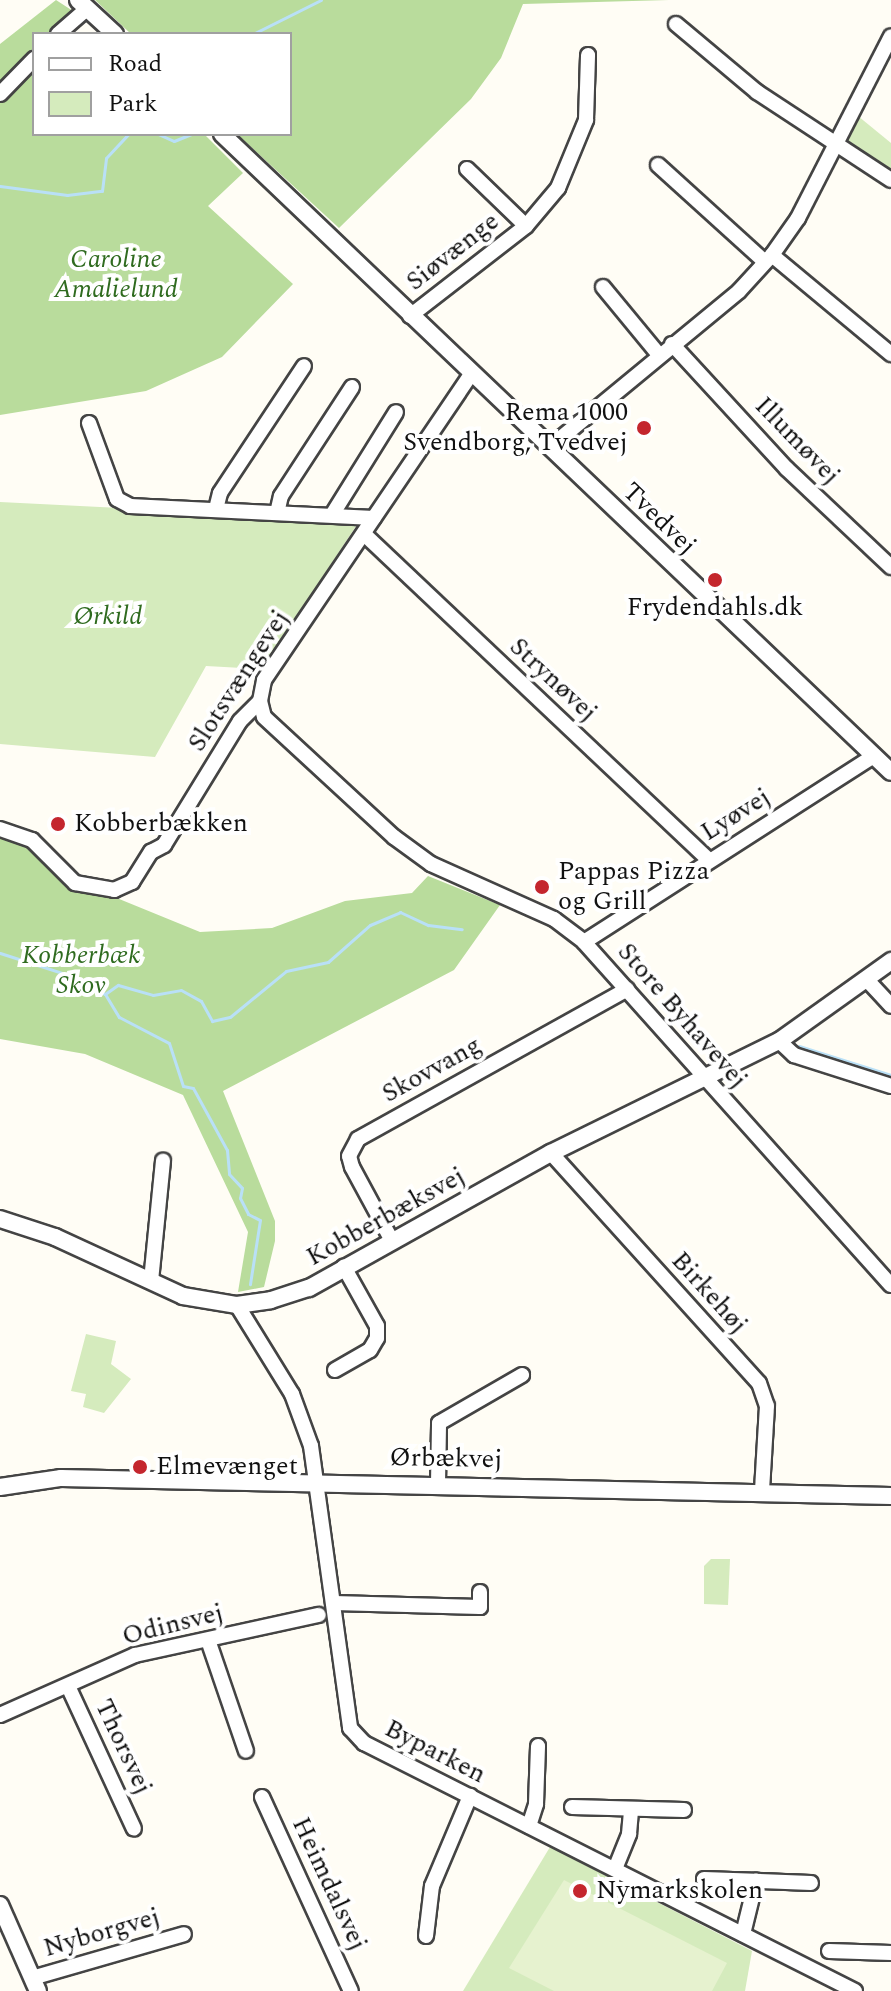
<!DOCTYPE html>
<meta charset="utf-8">
<style>
body{margin:0}
#map{position:relative;width:891px;height:1991px;overflow:hidden;background:#fffdf5;font-family:Spectral,serif}
div>[style]{position:absolute}
[style*='--x']{left:calc(var(--x)*1px);top:calc(var(--y)*1px);width:calc(var(--w)*1px);rotate:calc(var(--a)*1deg)}
.green>*{inset:0;background:#d5ebbd}
.forest>*{inset:0;background:#b9dc9c}
.pitch>*{inset:0;background:#e6f2cf}
.stream>*{height:3px;margin:-1.5px;padding:0 1.5px;transform-origin:1.5px;border-radius:1.5px;background:#b9e0f7}
.roads{filter:drop-shadow(2px 0 #444) drop-shadow(-2px 0 #444) drop-shadow(0 2px #444) drop-shadow(0 -2px #444)}
.minor>*{height:14px;margin:-7px;padding:0 7px;transform-origin:7px;border-radius:7px;background:#fff}
.tertiary>*{height:16px;margin:-8px;padding:0 8px;transform-origin:8px;border-radius:8px;background:#fff}
.dots>*{width:22px;height:22px;translate:-50% -50%;box-sizing:border-box;border:4px solid #fff;border-radius:50%}
span{translate:-50% -50%;white-space:nowrap;text-align:center;line-height:1.15;-webkit-text-stroke:8px #fff;paint-order:stroke}
.street-label{font-size:26px;color:#111}
.park-label{font-size:26px;color:#2f6b1f;font-style:italic}
.poi-label{font-size:26px;color:#111}
.right{translate:-100% -50%;text-align:right}
.left{translate:0 -50%;text-align:left}
.legend{position:absolute;left:32px;top:32px;width:260px;height:104px;box-sizing:border-box;background:#fff;border:2px solid #a0a0a0;margin:0;padding:10px 14px;list-style:none;font-size:24px;color:#111}
.legend li{display:flex;align-items:center;gap:16px;height:40px}
.legend b{width:40px;border:2px solid #a0a0a0}
</style>
<div id="map">
<div class="green">
<div style="clip-path:polygon(858px 116px,891px 143px,891px 170px,846px 142px)"></div>
<div style="clip-path:polygon(0 502px,360px 520px,262px 669px,206px 666px,155px 757px,0 744px)"></div>
<div style="clip-path:polygon(86px 1334px,116px 1341px,111px 1364px,131px 1379px,104px 1413px,83px 1407px,86px 1394px,71px 1391px)"></div>
<div style="clip-path:polygon(711px 1559px,730px 1559px,728px 1605px,704px 1604px,704px 1566px)"></div>
<div style="clip-path:polygon(550px 1847px,752px 1951px,745px 1991px,463px 1991px)"></div>
</div>
<div class="forest">
<div style="clip-path:polygon(56px 0,76px 13px,55px 34px,34px 34px,34px 55px,0 89px,0 44px)"></div>
<div style="clip-path:polygon(95px 0,669px 0,523px 4px,501px 58px,471px 99px,339px 228px,237px 134px,290px 134px,290px 34px,131px 34px)"></div>
<div style="clip-path:polygon(34px 64px,34px 134px,204px 134px,243px 173px,208px 206px,293px 284px,222px 357px,146px 391px,0 415px,0 99px)"></div>
<div style="clip-path:polygon(0 828px,33px 832px,80px 883px,200px 932px,272px 928px,345px 901px,412px 893px,428px 876px,500px 905px,454px 970px,223px 1091px,275px 1221px,275px 1241px,264px 1287px,238px 1292px,248px 1232px,183px 1095px,85px 1054px,0 1039px)"></div>
</div>
<div class="pitch">
<div style="clip-path:polygon(564px 1880px,727px 1963px,712px 1991px,554px 1991px,509px 1968px)"></div>
</div>
<div class="stream">
<div style="--x:253;--y:34;--w:76;--a:-26.6"></div>
<div style="--x:158;--y:134;--w:17;--a:24"></div>
<div style="--x:174;--y:141;--w:18;--a:-22"></div>
<div style="--x:0;--y:186;--w:68;--a:7.7"></div>
<div style="--x:67;--y:195;--w:35;--a:-7"></div>
<div style="--x:102;--y:191;--w:33;--a:-83"></div>
<div style="--x:106;--y:158;--w:33;--a:-47"></div>
<div style="--x:0;--y:953;--w:82;--a:17.8"></div>
<div style="--x:78;--y:978;--w:31;--a:31"></div>
<div style="--x:105;--y:994;--w:16;--a:-35"></div>
<div style="--x:118;--y:985;--w:36;--a:16"></div>
<div style="--x:153;--y:995;--w:28;--a:-10"></div>
<div style="--x:181;--y:990;--w:23;--a:29"></div>
<div style="--x:201;--y:1001;--w:23;--a:61"></div>
<div style="--x:212;--y:1021;--w:18;--a:-13"></div>
<div style="--x:230;--y:1017;--w:72;--a:-39.4"></div>
<div style="--x:286;--y:971;--w:43;--a:-12.1"></div>
<div style="--x:328;--y:962;--w:56;--a:-41.4"></div>
<div style="--x:370;--y:925;--w:33;--a:-23"></div>
<div style="--x:400;--y:912;--w:31;--a:25"></div>
<div style="--x:428;--y:925;--w:34;--a:7"></div>
<div style="--x:105;--y:994;--w:27;--a:59"></div>
<div style="--x:119;--y:1017;--w:56;--a:27.5"></div>
<div style="--x:169;--y:1043;--w:45;--a:72"></div>
<div style="--x:183;--y:1086;--w:10;--a:11"></div>
<div style="--x:193;--y:1088;--w:71;--a:61.3"></div>
<div style="--x:227;--y:1150;--w:24;--a:85"></div>
<div style="--x:229;--y:1174;--w:19;--a:47"></div>
<div style="--x:242;--y:1188;--w:10;--a:101"></div>
<div style="--x:240;--y:1198;--w:18;--a:63"></div>
<div style="--x:248;--y:1214;--w:13;--a:27"></div>
<div style="--x:260;--y:1220;--w:65;--a:98.9"></div>
<div style="--x:799;--y:1046;--w:96;--a:17.5"></div>
</div>
<div class="roads">
<div class="minor">
<div style="--x:676;--y:24;--w:106;--a:40"></div>
<div style="--x:757;--y:92;--w:160;--a:33.3"></div>
<div style="--x:58;--y:34;--w:38;--a:-41"></div>
<div style="--x:0;--y:94;--w:49;--a:-45.8"></div>
<div style="--x:658;--y:165;--w:144;--a:42.2"></div>
<div style="--x:467;--y:169;--w:82;--a:44"></div>
<div style="--x:772;--y:255;--w:155;--a:39.8"></div>
<div style="--x:603;--y:287;--w:88;--a:50.5"></div>
<div style="--x:410;--y:316;--w:147;--a:-37.8"></div>
<div style="--x:526;--y:226;--w:50;--a:-49.9"></div>
<div style="--x:558;--y:188;--w:74;--a:-67.6"></div>
<div style="--x:586;--y:120;--w:65;--a:-88.2"></div>
<div style="--x:672;--y:344;--w:170;--a:47.4"></div>
<div style="--x:787;--y:469;--w:143;--a:43.3"></div>
<div style="--x:89;--y:423;--w:81;--a:69.8"></div>
<div style="--x:117;--y:499;--w:15;--a:28"></div>
<div style="--x:130;--y:506;--w:244;--a:2.8"></div>
<div style="--x:550;--y:447;--w:245;--a:-39.5"></div>
<div style="--x:739;--y:291;--w:49;--a:-47.5"></div>
<div style="--x:772;--y:255;--w:45;--a:-54.9"></div>
<div style="--x:798;--y:218;--w:204;--a:-62.9"></div>
<div style="--x:216;--y:509;--w:16;--a:-76"></div>
<div style="--x:220;--y:493;--w:152;--a:-56.5"></div>
<div style="--x:277;--y:513;--w:17;--a:-77"></div>
<div style="--x:281;--y:496;--w:130;--a:-56.9"></div>
<div style="--x:332;--y:515;--w:121;--a:-58.1"></div>
<div style="--x:364;--y:534;--w:475;--a:43.4"></div>
<div style="--x:260;--y:701;--w:16;--a:76"></div>
<div style="--x:264;--y:717;--w:177;--a:42.7"></div>
<div style="--x:394;--y:837;--w:46;--a:36.1"></div>
<div style="--x:431;--y:864;--w:135;--a:24.1"></div>
<div style="--x:554;--y:919;--w:38;--a:37"></div>
<div style="--x:584;--y:942;--w:460;--a:48.2"></div>
<div style="--x:0;--y:829;--w:34;--a:19"></div>
<div style="--x:32;--y:840;--w:61;--a:45"></div>
<div style="--x:75;--y:883;--w:40;--a:10"></div>
<div style="--x:114;--y:890;--w:20;--a:-24"></div>
<div style="--x:132;--y:882;--w:36;--a:-58"></div>
<div style="--x:151;--y:852;--w:15;--a:-28"></div>
<div style="--x:164;--y:845;--w:145;--a:-58.5"></div>
<div style="--x:240;--y:721;--w:28;--a:-45"></div>
<div style="--x:260;--y:701;--w:21;--a:-79"></div>
<div style="--x:264;--y:680;--w:369;--a:-55.9"></div>
<div style="--x:584;--y:942;--w:345;--a:-32.7"></div>
<div style="--x:868;--y:981;--w:34;--a:47"></div>
<div style="--x:779;--y:1041;--w:21;--a:43"></div>
<div style="--x:794;--y:1055;--w:102;--a:17.7"></div>
<div style="--x:551;--y:1153;--w:310;--a:47.9"></div>
<div style="--x:759;--y:1383;--w:24;--a:71"></div>
<div style="--x:767;--y:1406;--w:85;--a:93.4"></div>
<div style="--x:391;--y:1239;--w:82;--a:-118.4"></div>
<div style="--x:352;--y:1167;--w:11;--a:-105"></div>
<div style="--x:349;--y:1156;--w:19;--a:-62"></div>
<div style="--x:358;--y:1139;--w:308;--a:-29.1"></div>
<div style="--x:151;--y:1281;--w:121;--a:-84.3"></div>
<div style="--x:237;--y:1305;--w:105;--a:58.3"></div>
<div style="--x:292;--y:1394;--w:55;--a:69.9"></div>
<div style="--x:311;--y:1446;--w:285;--a:82.1"></div>
<div style="--x:350;--y:1728;--w:21;--a:47"></div>
<div style="--x:364;--y:1743;--w:550;--a:26.8"></div>
<div style="--x:335;--y:1370;--w:40;--a:-29.7"></div>
<div style="--x:370;--y:1350;--w:14;--a:-60"></div>
<div style="--x:377;--y:1338;--w:12;--a:-90"></div>
<div style="--x:377;--y:1326;--w:68;--a:-119.2"></div>
<div style="--x:438;--y:1483;--w:60;--a:-89"></div>
<div style="--x:439;--y:1423;--w:96;--a:-30"></div>
<div style="--x:334;--y:1603;--w:146;--a:1.6"></div>
<div style="--x:480;--y:1607;--w:15;--a:-90"></div>
<div style="--x:208;--y:1640;--w:117;--a:71.1"></div>
<div style="--x:68;--y:1686;--w:157;--a:65.2"></div>
<div style="--x:0;--y:1715;--w:148;--a:-24"></div>
<div style="--x:135;--y:1655;--w:188;--a:-12.3"></div>
<div style="--x:262;--y:1797;--w:213;--a:65.4"></div>
<div style="--x:572;--y:1807;--w:112;--a:1.5"></div>
<div style="--x:529;--y:1826;--w:23;--a:-72"></div>
<div style="--x:536;--y:1804;--w:58;--a:-88"></div>
<div style="--x:615;--y:1869;--w:38;--a:-68"></div>
<div style="--x:629;--y:1834;--w:25;--a:-85"></div>
<div style="--x:704;--y:1879;--w:107;--a:2.1"></div>
<div style="--x:743;--y:1934;--w:55;--a:-76.2"></div>
<div style="--x:426;--y:1936;--w:50;--a:-83.2"></div>
<div style="--x:432;--y:1886;--w:98;--a:-67.1"></div>
<div style="--x:829;--y:1951;--w:62;--a:1.8"></div>
<div style="--x:32;--y:1978;--w:158;--a:-16.1"></div>
</div>
<div class="tertiary">
<div style="--x:78;--y:0;--w:50;--a:42.6"></div>
<div style="--x:222;--y:134;--w:924;--a:43.64"></div>
<div style="--x:0;--y:1219;--w:58;--a:18.1"></div>
<div style="--x:55;--y:1237;--w:141;--a:24.7"></div>
<div style="--x:183;--y:1296;--w:55;--a:9.5"></div>
<div style="--x:237;--y:1305;--w:34;--a:-8"></div>
<div style="--x:271;--y:1300;--w:40;--a:-18"></div>
<div style="--x:309;--y:1288;--w:277;--a:-29.2"></div>
<div style="--x:551;--y:1153;--w:254;--a:-26.2"></div>
<div style="--x:779;--y:1041;--w:138;--a:-35.5"></div>
<div style="--x:0;--y:1487;--w:62;--a:-8.4"></div>
<div style="--x:61;--y:1478;--w:830;--a:1.24"></div>
<div style="--x:0;--y:1905;--w:94;--a:66.2"></div>
</div>
</div>
<div class="dots">
<div style="left:644px;top:428px;background:#c4262e"></div>
<div style="left:715px;top:580px;background:#c4262e"></div>
<div style="left:58px;top:824px;background:#c4262e"></div>
<div style="left:542px;top:887px;background:#c4262e"></div>
<div style="left:140px;top:1467px;background:#c4262e"></div>
<div style="left:580px;top:1891px;background:#c4262e"></div>
</div>
<div class="street-label">
<span style="left:453px;top:252px;rotate:-38deg">Siøvænge</span>
<span style="left:797px;top:441px;rotate:46deg">Illumøvej</span>
<span style="left:659px;top:519px;rotate:44deg">Tvedvej</span>
<span style="left:553px;top:680px;rotate:43deg">Strynøvej</span>
<span style="left:239px;top:681px;rotate:-57deg">Slotsvængevej</span>
<span style="left:736px;top:815px;rotate:-32deg">Lyøvej</span>
<span style="left:682px;top:1016px;rotate:49deg">Store Byhavevej</span>
<span style="left:432px;top:1070px;rotate:-29deg">Skovvang</span>
<span style="left:386px;top:1217px;rotate:-29deg">Kobberbæksvej</span>
<span style="left:709px;top:1293px;rotate:48deg">Birkehøj</span>
<span style="left:446px;top:1459px;rotate:1deg">Ørbækvej</span>
<span style="left:173px;top:1625px;rotate:-14deg">Odinsvej</span>
<span style="left:123px;top:1747px;rotate:65deg">Thorsvej</span>
<span style="left:435px;top:1752px;rotate:27deg">Byparken</span>
<span style="left:329px;top:1884px;rotate:65deg">Heimdalsvej</span>
<span style="left:102px;top:1933px;rotate:-16deg">Nyborgvej</span>
</div>
<div class="park-label">
<span style="left:116px;top:275px">Caroline<br>Amalielund</span>
<span style="left:108px;top:617px">Ørkild</span>
<span style="left:81px;top:971px">Kobberbæk<br>Skov</span>
</div>
<div class="poi-label">
<span class="right" style="left:628px;top:428px">Rema 1000<br>Svendborg, Tvedvej</span>
<span style="left:715px;top:608px">Frydendahls.dk</span>
<span class="left" style="left:74px;top:824px">Kobberbækken</span>
<span class="left" style="left:558px;top:887px">Pappas Pizza<br>og Grill</span>
<span class="left" style="left:156px;top:1467px">Elmevænget</span>
<span class="left" style="left:596px;top:1891px">Nymarkskolen</span>
</div>
<ul class="legend">
<li><b style="height:10px;background:#fff"></b>Road</li>
<li><b style="height:22px;background:#d5ebbd"></b>Park</li>
</ul>
</div>
